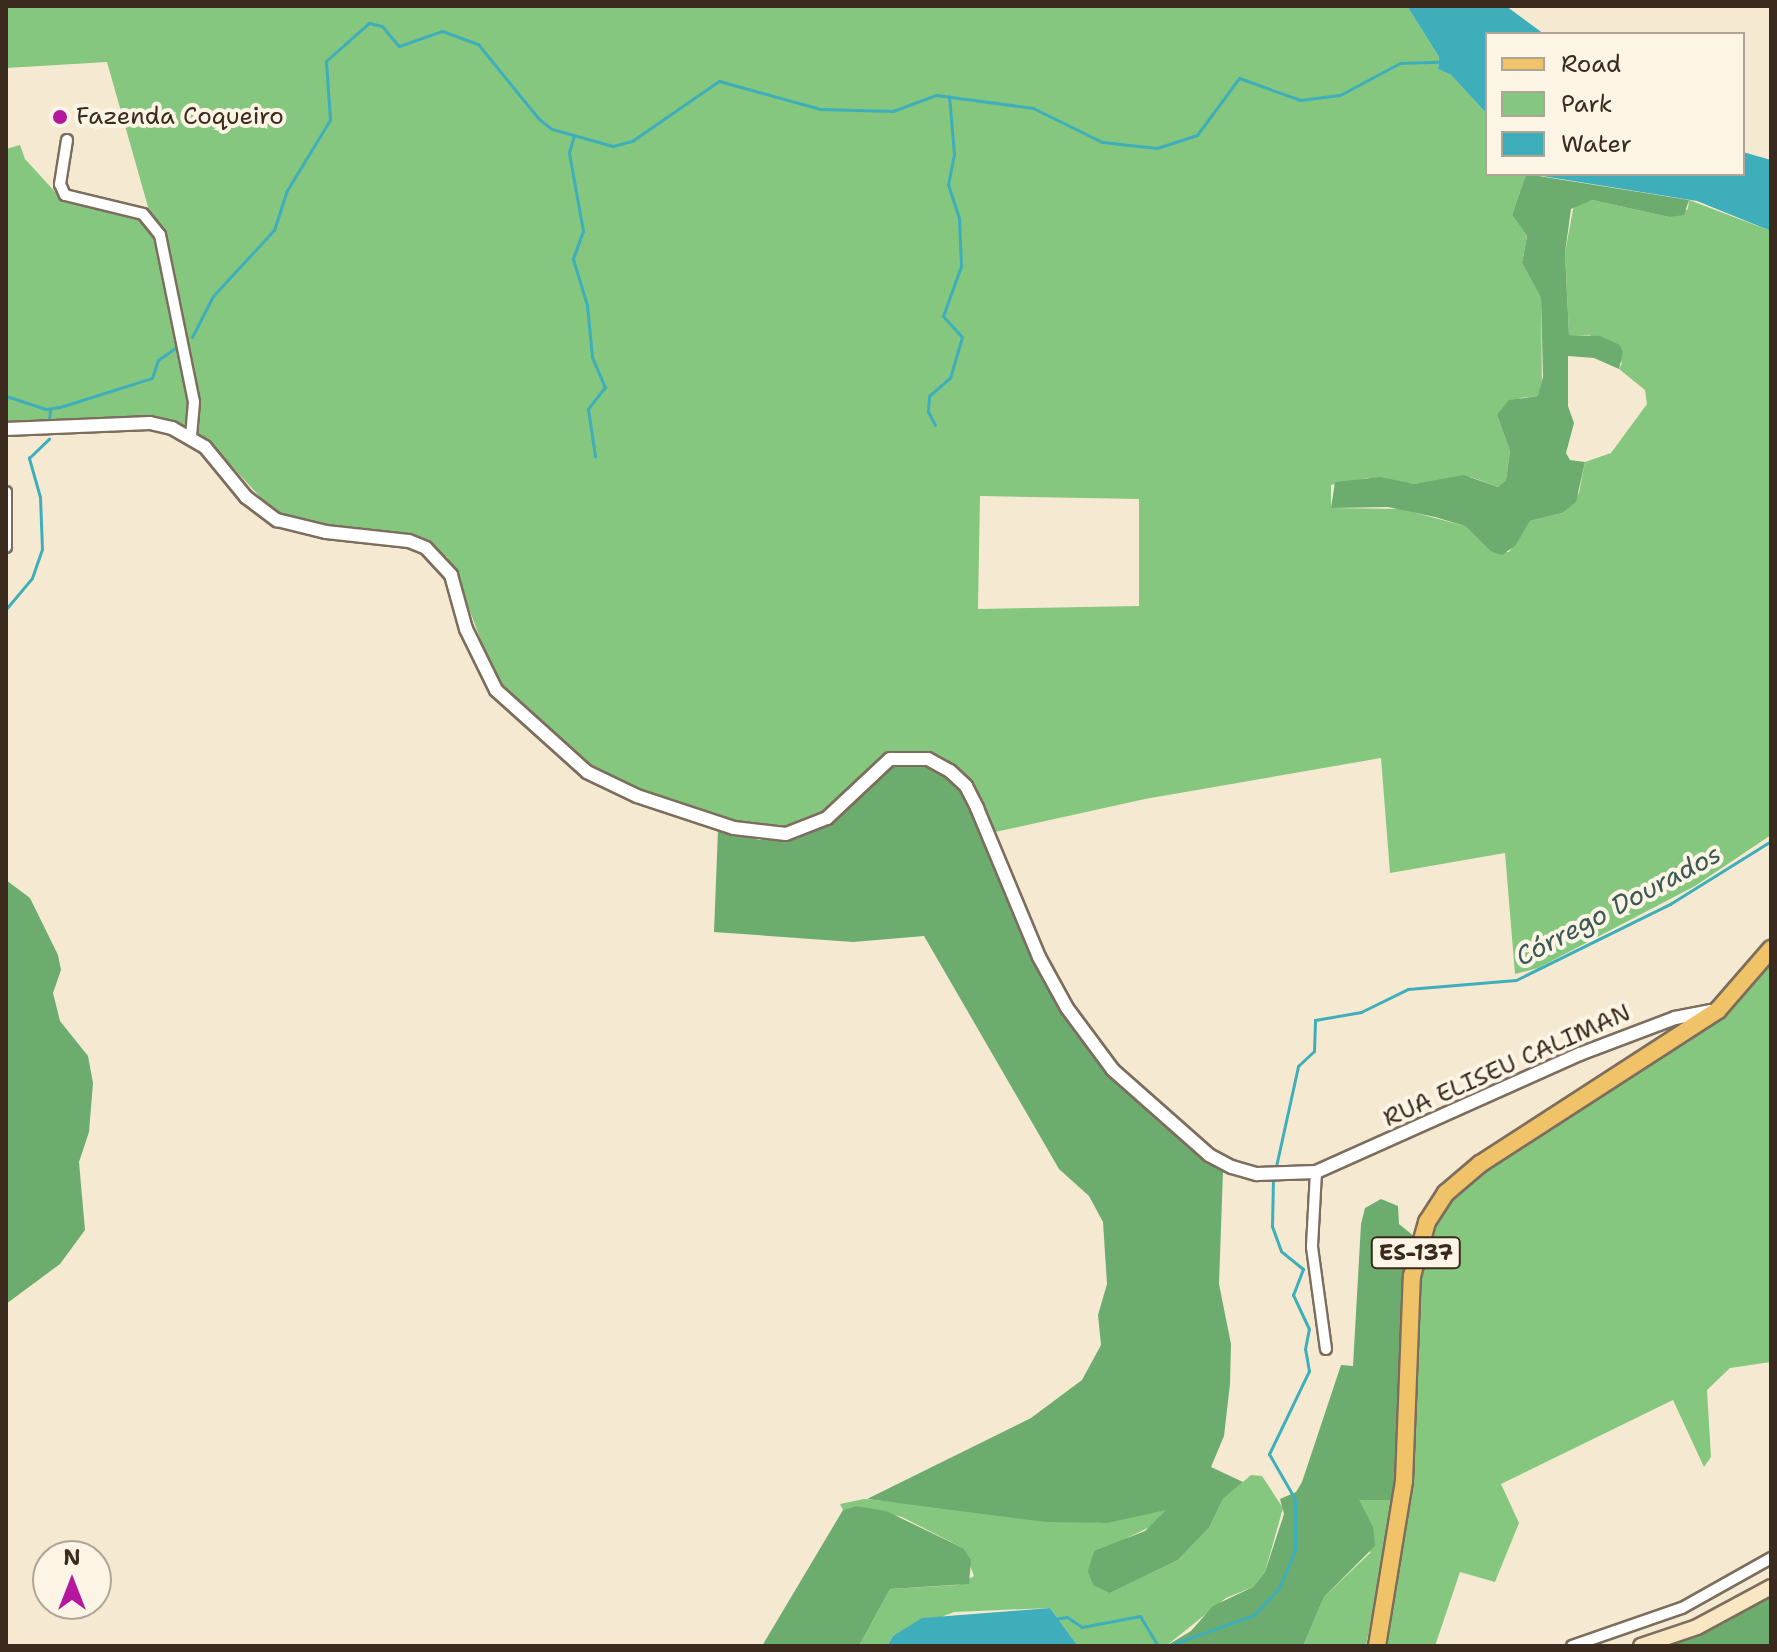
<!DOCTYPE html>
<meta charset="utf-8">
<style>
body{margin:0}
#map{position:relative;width:1777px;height:1652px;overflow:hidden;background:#f6e9d1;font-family:"Shantell Sans",sans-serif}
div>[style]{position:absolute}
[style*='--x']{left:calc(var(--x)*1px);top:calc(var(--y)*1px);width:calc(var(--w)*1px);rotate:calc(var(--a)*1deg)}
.green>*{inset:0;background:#85c77f}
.forest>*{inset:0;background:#6cac6e}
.water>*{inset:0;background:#3faebb}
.stream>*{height:3px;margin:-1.5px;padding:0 1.5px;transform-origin:1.5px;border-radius:1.5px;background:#3faebb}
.roads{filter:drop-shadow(2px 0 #7c6d5d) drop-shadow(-2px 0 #7c6d5d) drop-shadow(0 2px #7c6d5d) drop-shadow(0 -2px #7c6d5d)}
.minor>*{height:10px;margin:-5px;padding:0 5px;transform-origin:5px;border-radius:5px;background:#fff}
.tertiary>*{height:12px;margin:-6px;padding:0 6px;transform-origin:6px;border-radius:6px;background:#fff}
.secondary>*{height:14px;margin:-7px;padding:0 7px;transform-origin:7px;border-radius:7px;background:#f9e7c3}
.primary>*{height:16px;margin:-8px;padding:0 8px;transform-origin:8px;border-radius:8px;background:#f1c369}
.dots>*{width:22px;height:22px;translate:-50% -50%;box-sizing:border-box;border:4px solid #fcf5e5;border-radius:50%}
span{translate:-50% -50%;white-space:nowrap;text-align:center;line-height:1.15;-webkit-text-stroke:8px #fcf5e5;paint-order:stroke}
.shield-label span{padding:2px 6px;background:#fcf5e5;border:2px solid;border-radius:6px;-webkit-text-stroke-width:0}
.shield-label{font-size:22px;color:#3b2a1e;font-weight:700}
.poi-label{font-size:24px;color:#3b2a1e}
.left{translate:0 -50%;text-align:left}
.street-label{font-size:24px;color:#3b2a1e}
.water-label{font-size:26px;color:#3c5855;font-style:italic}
.frame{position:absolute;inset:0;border:8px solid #3b2a1e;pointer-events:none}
.legend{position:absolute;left:1485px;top:32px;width:260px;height:144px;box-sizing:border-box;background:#fcf5e5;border:2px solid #afa495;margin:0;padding:10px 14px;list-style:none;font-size:24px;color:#3b2a1e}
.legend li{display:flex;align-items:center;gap:16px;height:40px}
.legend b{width:40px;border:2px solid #afa495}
.north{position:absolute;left:32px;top:1540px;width:80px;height:80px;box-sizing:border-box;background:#fcf5e5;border:2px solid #afa495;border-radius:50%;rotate:0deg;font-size:22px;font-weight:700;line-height:32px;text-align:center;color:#3b2a1e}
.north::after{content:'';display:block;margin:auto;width:28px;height:36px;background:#b5179e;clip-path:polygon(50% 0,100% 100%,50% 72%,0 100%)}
</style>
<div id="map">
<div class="green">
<div style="clip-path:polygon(evenodd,6px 6px,1407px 6px,1439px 57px,1438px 69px,1451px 75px,1487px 114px,1487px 174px,1526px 174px,1512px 215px,1527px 236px,1522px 263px,1541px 298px,1542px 388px,1539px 396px,1520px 398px,1497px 415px,1510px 451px,1506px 480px,1498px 487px,1471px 477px,1414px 484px,1367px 478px,1331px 485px,1331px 508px,1401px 509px,1465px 526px,1490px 551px,1509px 552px,1530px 521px,1562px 513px,1579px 493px,1585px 462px,1611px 453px,1647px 404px,1645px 390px,1619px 369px,1622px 363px,1590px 335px,1569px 335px,1565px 253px,1574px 204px,1592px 200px,1669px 217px,1688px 209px,1689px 200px,1771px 231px,1771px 835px,1695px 886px,1538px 968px,1515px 974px,1505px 853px,1390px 873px,1381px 758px,1145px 799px,995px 832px,975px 791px,928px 755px,913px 752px,882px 759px,837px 806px,794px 830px,759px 830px,636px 792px,601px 774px,557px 740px,495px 678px,456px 574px,447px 557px,432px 546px,301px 524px,275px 513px,215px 448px,164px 419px,6px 426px,6px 149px,20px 145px,25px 159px,58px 195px,152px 221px,107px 62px,6px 68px,6px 6px,980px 496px,1139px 499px,1139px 606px,978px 609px,980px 496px)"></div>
<div style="clip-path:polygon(1771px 960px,1771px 1362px,1730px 1368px,1707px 1390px,1711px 1457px,1704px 1467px,1673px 1400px,1501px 1484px,1519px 1523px,1495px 1582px,1460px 1572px,1435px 1646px,1383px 1646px,1421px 1270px,1437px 1221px,1456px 1196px,1494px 1163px,1729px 1010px)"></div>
<div style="clip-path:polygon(1251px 1475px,1262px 1476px,1283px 1508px,1265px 1572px,1253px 1587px,1226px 1598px,1166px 1646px,1078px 1646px,1050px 1608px,954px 1612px,893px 1636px,887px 1646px,859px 1646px,890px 1589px,958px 1585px,974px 1576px,963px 1548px,902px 1517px,856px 1506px,843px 1510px,840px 1504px,864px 1499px,1098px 1523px,1169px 1509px,1156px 1524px,1127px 1538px,1110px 1593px,1178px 1560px,1209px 1528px,1223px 1499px)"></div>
<div style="clip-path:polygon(1358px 1500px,1395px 1500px,1366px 1646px,1303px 1646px,1324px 1597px,1370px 1553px,1373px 1526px)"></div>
</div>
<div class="forest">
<div style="clip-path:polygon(1526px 174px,1689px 200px,1684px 215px,1669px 217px,1592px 200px,1571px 209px,1565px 253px,1569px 335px,1600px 336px,1620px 345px,1623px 352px,1619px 369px,1594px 358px,1568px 356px,1568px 406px,1574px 423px,1566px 453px,1570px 460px,1585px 462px,1576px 502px,1562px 513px,1530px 521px,1515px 546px,1502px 555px,1490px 551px,1465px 526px,1435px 517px,1388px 507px,1331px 508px,1335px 482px,1380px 477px,1414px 484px,1464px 475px,1498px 487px,1506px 480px,1510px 451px,1497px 415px,1509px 400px,1538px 396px,1543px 377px,1541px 298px,1522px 263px,1527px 236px,1512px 215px)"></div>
<div style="clip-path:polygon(920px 764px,960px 783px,1058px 1000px,1187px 1147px,1223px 1171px,1219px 1284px,1231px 1344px,1230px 1384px,1224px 1436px,1211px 1467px,1243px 1482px,1223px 1499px,1209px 1528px,1178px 1560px,1110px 1593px,1093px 1585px,1088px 1571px,1094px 1551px,1145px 1531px,1166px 1510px,1107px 1523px,1046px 1522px,867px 1499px,1031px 1418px,1082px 1380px,1101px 1345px,1098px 1315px,1107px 1284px,1103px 1222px,1089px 1196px,1059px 1169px,924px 936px,853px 942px,714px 932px,718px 830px,760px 840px,797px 839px,847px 808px,889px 765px)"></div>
<div style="clip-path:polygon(6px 880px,30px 898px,58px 955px,61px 970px,53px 993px,60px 1021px,88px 1056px,93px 1083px,89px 1132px,79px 1162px,85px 1230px,60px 1264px,6px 1304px)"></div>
<div style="clip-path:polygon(1381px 1199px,1398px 1206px,1399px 1224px,1415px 1237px,1395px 1500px,1359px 1500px,1373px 1526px,1375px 1546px,1324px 1597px,1303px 1646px,1166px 1646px,1191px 1631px,1213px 1606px,1253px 1587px,1265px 1572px,1284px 1514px,1280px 1499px,1296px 1492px,1302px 1482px,1341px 1365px,1353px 1366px,1361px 1224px,1365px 1208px)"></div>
<div style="clip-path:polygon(856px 1506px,886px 1511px,963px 1548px,971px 1560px,969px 1584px,890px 1589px,859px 1646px,762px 1646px,843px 1510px)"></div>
<div style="clip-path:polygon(1771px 1590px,1771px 1646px,1660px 1646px)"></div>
</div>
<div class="water">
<div style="clip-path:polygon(1407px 6px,1506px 6px,1544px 34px,1487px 34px,1487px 114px,1451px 75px,1438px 69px,1439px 57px)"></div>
<div style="clip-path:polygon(1743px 152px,1771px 160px,1771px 231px,1697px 201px,1530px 174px,1743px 174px)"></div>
<div style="clip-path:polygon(1050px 1608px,1078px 1646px,887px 1646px,893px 1636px,922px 1618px)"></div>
</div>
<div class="stream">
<div style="--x:574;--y:135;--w:19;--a:106"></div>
<div style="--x:569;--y:153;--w:79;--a:79.8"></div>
<div style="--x:583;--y:231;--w:30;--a:110"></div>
<div style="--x:573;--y:259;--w:48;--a:73.1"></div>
<div style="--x:587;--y:305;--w:52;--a:84.5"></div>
<div style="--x:592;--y:357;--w:33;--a:67"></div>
<div style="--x:605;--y:387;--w:28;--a:128"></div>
<div style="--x:588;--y:409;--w:48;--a:81.5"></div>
<div style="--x:192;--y:337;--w:46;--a:-62.9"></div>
<div style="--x:213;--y:296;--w:90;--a:-47.3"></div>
<div style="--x:274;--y:230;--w:40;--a:-72"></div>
<div style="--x:286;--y:192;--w:84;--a:-58.6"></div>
<div style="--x:330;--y:120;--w:59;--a:-93.9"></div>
<div style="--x:326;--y:61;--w:57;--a:-41.5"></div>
<div style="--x:369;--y:23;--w:13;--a:13"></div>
<div style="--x:382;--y:26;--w:26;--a:50"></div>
<div style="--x:399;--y:46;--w:46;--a:-19.2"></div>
<div style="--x:442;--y:31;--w:38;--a:20"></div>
<div style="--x:478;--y:44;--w:97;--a:50.9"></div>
<div style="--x:539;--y:119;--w:16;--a:38"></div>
<div style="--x:552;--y:129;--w:63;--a:15.6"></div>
<div style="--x:613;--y:146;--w:20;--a:-15"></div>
<div style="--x:632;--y:141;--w:106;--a:-34.6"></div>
<div style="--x:719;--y:81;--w:105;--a:15.5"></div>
<div style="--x:820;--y:109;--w:73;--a:1.6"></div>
<div style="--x:893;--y:111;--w:46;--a:-20.4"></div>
<div style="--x:936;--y:95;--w:98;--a:7.6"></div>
<div style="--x:1033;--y:108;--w:77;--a:26.2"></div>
<div style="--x:1102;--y:142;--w:55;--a:6.2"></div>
<div style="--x:1157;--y:148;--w:42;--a:-18"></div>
<div style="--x:1197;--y:135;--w:71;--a:-53.6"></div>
<div style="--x:1239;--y:78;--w:65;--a:19.8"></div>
<div style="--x:1300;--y:100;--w:40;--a:-7.1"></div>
<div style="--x:1340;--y:95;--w:68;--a:-28.1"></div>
<div style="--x:1400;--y:63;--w:38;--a:-2"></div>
<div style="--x:6;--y:396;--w:42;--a:18"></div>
<div style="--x:46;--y:409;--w:14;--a:-8"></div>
<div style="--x:60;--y:407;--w:96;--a:-17.5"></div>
<div style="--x:152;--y:378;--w:19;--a:-72"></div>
<div style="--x:158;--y:360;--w:21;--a:-35"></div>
<div style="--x:49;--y:423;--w:14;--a:-86"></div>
<div style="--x:935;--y:425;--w:16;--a:-117"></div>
<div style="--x:928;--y:411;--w:15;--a:-86"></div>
<div style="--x:929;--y:396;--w:28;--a:-41"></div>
<div style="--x:950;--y:378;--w:43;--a:-73.7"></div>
<div style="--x:962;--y:337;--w:28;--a:-132"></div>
<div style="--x:943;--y:316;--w:53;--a:-70.2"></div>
<div style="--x:961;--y:266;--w:48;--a:-92.4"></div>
<div style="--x:959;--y:218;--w:35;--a:-108"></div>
<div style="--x:948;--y:185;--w:32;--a:-79"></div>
<div style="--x:954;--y:154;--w:58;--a:-94.9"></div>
<div style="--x:6;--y:609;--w:40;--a:-50"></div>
<div style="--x:32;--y:578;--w:31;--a:-71"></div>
<div style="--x:42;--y:549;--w:52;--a:-92.2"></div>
<div style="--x:40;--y:497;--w:41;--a:-105.8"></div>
<div style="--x:29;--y:458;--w:28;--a:-44"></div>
<div style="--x:1275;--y:1171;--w:107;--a:-77.6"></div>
<div style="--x:1298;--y:1066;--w:22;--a:-43"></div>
<div style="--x:1314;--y:1051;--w:31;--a:-88"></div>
<div style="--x:1315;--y:1020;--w:47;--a:-9.9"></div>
<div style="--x:1361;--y:1012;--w:52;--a:-26.1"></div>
<div style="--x:1408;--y:989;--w:108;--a:-4.8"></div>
<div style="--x:1516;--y:980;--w:172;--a:-26.3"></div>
<div style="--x:1670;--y:904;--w:119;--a:-32"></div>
<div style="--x:1054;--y:1619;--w:13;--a:-9"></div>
<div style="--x:1067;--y:1617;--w:18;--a:34"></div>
<div style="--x:1082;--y:1627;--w:59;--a:-10.7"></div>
<div style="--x:1140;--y:1616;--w:35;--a:59"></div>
<div style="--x:1167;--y:1646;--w:92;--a:-19.6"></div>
<div style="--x:1254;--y:1615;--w:37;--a:-47"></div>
<div style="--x:1279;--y:1588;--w:41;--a:-67.2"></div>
<div style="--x:1295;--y:1550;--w:51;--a:-90"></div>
<div style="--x:1295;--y:1499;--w:52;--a:-120"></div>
<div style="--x:1269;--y:1454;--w:92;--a:-64.3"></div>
<div style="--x:1309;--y:1371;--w:22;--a:-100"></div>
<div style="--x:1305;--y:1349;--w:20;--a:-79"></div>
<div style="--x:1309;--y:1329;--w:38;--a:-115"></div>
<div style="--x:1293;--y:1295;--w:28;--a:-69"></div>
<div style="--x:1303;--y:1269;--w:28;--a:-141"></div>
<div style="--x:1281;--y:1251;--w:27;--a:-110"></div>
<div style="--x:1272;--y:1226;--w:47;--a:-88.8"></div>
</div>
<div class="roads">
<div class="minor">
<div style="--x:67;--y:140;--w:45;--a:99"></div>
<div style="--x:60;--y:184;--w:12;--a:66"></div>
<div style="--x:65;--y:195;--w:80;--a:13.7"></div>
<div style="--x:143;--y:214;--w:27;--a:51"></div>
<div style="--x:160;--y:235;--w:170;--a:78.5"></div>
<div style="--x:194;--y:402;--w:35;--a:95"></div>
<div style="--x:6;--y:492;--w:55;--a:90"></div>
<div style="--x:1316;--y:1172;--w:75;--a:93.1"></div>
<div style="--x:1312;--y:1247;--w:103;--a:82.2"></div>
<div style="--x:1572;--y:1646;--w:116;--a:-19.1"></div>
<div style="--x:1682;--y:1608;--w:102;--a:-29.3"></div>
</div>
<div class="tertiary">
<div style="--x:6;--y:429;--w:144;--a:-2.4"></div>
<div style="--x:150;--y:423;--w:23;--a:13"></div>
<div style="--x:172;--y:428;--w:38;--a:30"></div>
<div style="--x:205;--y:447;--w:65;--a:50.6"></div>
<div style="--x:246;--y:497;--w:39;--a:37"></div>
<div style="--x:277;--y:520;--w:50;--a:13.8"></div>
<div style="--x:326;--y:532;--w:83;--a:6.2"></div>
<div style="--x:409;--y:541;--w:18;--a:22"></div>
<div style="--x:426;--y:548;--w:37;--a:47"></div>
<div style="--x:451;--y:575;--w:56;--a:74.5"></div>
<div style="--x:466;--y:629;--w:68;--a:63.8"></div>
<div style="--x:496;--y:690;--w:122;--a:42"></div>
<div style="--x:587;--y:772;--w:55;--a:25.6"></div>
<div style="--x:637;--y:796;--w:102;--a:18.3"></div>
<div style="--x:734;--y:828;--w:52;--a:6.6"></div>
<div style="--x:786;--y:834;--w:44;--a:-21.3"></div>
<div style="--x:827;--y:818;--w:86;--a:-43.1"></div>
<div style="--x:890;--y:759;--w:38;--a:0"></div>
<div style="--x:928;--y:759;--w:25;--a:29"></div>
<div style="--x:950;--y:771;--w:22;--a:43"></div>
<div style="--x:966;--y:786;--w:25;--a:63"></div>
<div style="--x:977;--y:808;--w:161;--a:67.4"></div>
<div style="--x:1039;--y:957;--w:58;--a:61.2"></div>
<div style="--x:1067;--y:1008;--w:77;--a:53.4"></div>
<div style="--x:1113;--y:1070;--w:128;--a:41.5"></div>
<div style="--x:1209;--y:1155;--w:26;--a:28"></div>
<div style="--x:1232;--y:1167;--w:26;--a:16"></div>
<div style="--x:1257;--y:1174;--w:59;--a:-1.9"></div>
<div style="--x:1316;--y:1172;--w:289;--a:-24.1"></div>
<div style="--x:1580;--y:1054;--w:102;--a:-20.8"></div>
<div style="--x:1675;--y:1018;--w:37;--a:-11"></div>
</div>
<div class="secondary">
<div style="--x:1641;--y:1646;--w:59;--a:-18.7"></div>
<div style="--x:1697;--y:1627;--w:84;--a:-28.4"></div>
</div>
<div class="primary">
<div style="--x:1377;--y:1646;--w:167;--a:-80.7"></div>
<div style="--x:1404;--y:1481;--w:205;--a:-87.8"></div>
<div style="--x:1412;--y:1276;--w:56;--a:-74.5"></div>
<div style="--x:1427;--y:1222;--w:35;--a:-57"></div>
<div style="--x:1446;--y:1193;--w:45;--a:-40.5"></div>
<div style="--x:1480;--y:1164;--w:283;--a:-32.9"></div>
<div style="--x:1718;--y:1010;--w:81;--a:-49"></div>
</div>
</div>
<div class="dots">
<div style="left:60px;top:117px;background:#b5179e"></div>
</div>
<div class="shield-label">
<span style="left:1416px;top:1253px">ES-137</span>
</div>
<div class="poi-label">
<span class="left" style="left:76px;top:117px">Fazenda Coqueiro</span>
</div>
<div class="street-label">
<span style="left:1507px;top:1066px;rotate:-24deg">RUA ELISEU CALIMAN</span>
</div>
<div class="water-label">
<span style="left:1618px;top:905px;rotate:-28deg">Córrego Dourados</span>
</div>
<div class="frame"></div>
<ul class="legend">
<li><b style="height:10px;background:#f1c369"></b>Road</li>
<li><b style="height:22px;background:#85c77f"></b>Park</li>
<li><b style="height:22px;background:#3faebb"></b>Water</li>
</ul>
<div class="north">N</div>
</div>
